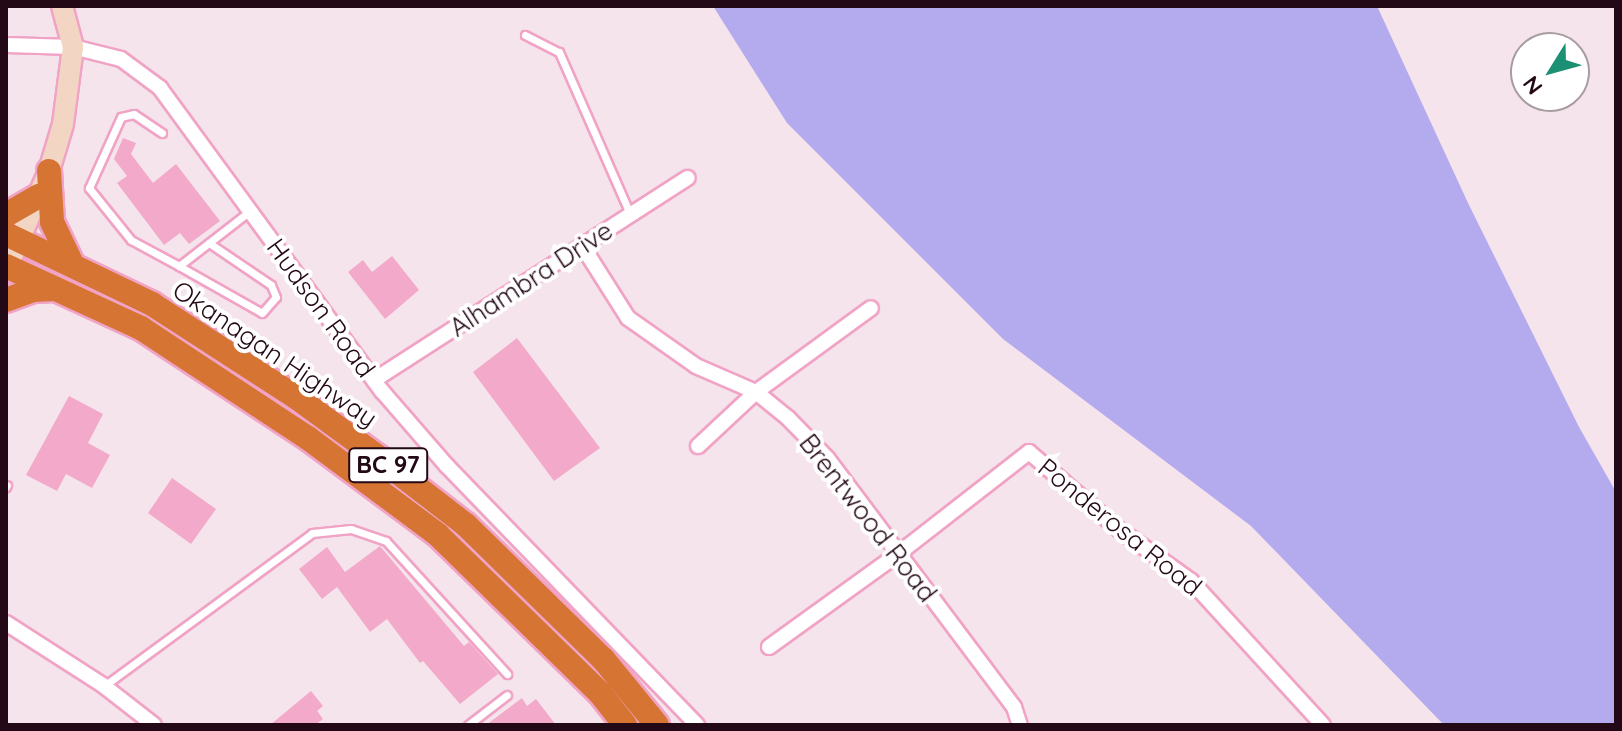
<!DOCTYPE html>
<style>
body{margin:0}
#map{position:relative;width:1622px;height:731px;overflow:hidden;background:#f5e4eb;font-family:Quicksand,sans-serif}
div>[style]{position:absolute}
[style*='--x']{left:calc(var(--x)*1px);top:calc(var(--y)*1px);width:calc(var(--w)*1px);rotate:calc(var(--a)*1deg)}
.forest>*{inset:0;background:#b4aaee}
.building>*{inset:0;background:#f3a9ca}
.roads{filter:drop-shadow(2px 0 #f1a3c6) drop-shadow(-2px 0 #f1a3c6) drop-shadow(0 2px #f1a3c6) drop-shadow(0 -2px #f1a3c6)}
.lane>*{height:7px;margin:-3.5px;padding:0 3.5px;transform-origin:3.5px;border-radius:3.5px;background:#fff}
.street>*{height:14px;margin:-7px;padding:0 7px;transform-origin:7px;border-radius:7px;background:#fff}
.secondary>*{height:20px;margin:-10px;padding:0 10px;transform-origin:10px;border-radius:10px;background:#f2d5c2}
.highway>*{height:24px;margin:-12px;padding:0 12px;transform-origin:12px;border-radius:12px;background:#d57433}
span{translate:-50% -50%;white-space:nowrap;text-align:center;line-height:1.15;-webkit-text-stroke:8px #fff;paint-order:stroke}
.shield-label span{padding:2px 6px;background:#fff;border:2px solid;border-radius:6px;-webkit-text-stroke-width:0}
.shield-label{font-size:24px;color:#230816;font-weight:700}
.street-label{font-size:26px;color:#230816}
.frame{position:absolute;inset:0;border:8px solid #230816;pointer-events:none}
.north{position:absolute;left:1510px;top:32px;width:80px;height:80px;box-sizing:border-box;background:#fff;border:2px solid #a79ca2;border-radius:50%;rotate:233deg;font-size:22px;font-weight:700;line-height:32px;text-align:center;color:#230816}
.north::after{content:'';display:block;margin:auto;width:28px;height:36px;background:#1b9073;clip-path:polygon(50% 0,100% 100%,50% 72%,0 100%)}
</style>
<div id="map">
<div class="forest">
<div style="clip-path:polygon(713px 6px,1377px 6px,1468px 203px,1579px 427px,1616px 492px,1616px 725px,1444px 725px,1251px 526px,1003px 339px,787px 123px)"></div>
</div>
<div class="building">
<div style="clip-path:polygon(123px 138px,136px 143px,131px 154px,153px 183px,176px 164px,220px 221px,189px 244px,180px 233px,164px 245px,117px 183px,127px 176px,114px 159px)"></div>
<div style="clip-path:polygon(392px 256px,419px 290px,385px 319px,348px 272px,363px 260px,372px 272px)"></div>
<div style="clip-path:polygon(517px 338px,600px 448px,554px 481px,473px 372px)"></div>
<div style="clip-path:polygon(69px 396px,103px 414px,88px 443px,110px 455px,92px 488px,66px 474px,57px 491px,26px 475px)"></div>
<div style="clip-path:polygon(172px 478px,216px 509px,191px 544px,148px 513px)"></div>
<div style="clip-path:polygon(380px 546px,464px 646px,469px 642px,498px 674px,460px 704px,423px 661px,420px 663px,387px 619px,370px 632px,337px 587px,322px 599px,299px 569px,327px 547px,345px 572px)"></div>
<div style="clip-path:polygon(311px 691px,323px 706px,317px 711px,323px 719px,315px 725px,270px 725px)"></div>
<div style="clip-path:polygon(522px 698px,527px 706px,536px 699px,556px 725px,486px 725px)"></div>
</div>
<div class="roads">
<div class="lane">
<div style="--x:525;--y:35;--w:38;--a:27"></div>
<div style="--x:559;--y:52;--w:177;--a:66.3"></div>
<div style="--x:162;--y:133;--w:34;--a:-146"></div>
<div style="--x:134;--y:114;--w:13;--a:167"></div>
<div style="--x:121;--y:117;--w:78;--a:114.3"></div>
<div style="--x:89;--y:188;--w:67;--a:51.1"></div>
<div style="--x:131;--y:240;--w:55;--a:28.4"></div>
<div style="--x:179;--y:266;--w:90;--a:-37.8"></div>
<div style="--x:179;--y:266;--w:95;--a:29.5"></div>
<div style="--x:262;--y:313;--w:21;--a:-49"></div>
<div style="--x:276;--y:297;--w:13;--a:-113"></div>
<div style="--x:271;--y:285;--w:75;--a:-145.9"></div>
<div style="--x:6;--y:487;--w:2;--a:-63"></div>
<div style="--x:104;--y:686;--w:258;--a:-36.3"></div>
<div style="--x:312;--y:533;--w:39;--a:-6"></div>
<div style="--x:351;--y:529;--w:37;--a:19"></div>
<div style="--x:386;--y:541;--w:180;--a:47.7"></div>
<div style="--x:468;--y:725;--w:49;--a:-37.6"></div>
</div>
<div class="street">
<div style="--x:6;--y:45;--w:67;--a:1.7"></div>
<div style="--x:73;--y:47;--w:49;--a:14"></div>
<div style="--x:121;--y:59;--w:49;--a:36.6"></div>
<div style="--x:160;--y:88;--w:376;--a:53.8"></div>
<div style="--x:382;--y:391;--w:99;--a:49.1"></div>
<div style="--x:447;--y:466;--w:360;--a:46"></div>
<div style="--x:583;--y:247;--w:84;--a:57.6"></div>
<div style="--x:628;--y:318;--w:83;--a:35.2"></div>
<div style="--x:696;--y:366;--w:65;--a:23.4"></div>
<div style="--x:756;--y:392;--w:41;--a:39.1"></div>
<div style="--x:788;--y:418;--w:56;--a:45.7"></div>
<div style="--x:827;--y:458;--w:311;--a:53.1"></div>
<div style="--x:1014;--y:707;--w:19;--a:72"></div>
<div style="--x:374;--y:380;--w:373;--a:-32.8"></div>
<div style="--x:698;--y:446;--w:79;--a:-43"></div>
<div style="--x:756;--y:392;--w:142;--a:-36.1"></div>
<div style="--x:6;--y:623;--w:117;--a:32.7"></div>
<div style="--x:104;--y:686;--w:63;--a:38"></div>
<div style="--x:769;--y:647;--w:159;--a:-35.8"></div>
<div style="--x:898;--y:554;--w:166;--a:-37.9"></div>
<div style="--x:1029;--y:452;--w:116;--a:40.8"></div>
<div style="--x:1117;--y:528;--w:91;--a:35.6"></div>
<div style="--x:1191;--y:581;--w:195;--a:47.5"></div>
</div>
<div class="secondary">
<div style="--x:6;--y:270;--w:108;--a:-66.5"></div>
<div style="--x:49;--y:171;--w:49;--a:-73.4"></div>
<div style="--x:63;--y:124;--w:78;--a:-82.6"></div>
<div style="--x:73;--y:47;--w:42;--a:-105"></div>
</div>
<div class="highway">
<div style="--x:49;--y:171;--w:51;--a:86.6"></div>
<div style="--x:52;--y:222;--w:47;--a:64.5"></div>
<div style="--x:6;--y:215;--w:39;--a:-30"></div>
<div style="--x:6;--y:234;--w:162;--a:25.6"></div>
<div style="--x:152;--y:304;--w:171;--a:32.9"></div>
<div style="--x:296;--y:397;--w:102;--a:36.2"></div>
<div style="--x:378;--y:457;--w:111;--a:37.7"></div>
<div style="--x:466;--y:525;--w:192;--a:44.4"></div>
<div style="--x:603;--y:659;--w:85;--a:50.7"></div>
<div style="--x:6;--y:266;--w:149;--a:24.7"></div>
<div style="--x:141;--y:328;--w:200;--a:33.4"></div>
<div style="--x:308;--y:438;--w:162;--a:36.7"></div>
<div style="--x:438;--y:535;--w:226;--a:44.3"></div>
<div style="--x:600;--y:693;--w:41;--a:52"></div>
<div style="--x:6;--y:300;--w:29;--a:-20"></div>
<div style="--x:33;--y:290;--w:21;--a:-3"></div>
</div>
</div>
<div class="shield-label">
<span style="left:388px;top:465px">BC 97</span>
</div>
<div class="street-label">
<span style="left:531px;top:279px;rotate:-33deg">Alhambra Drive</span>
<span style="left:321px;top:308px;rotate:54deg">Hudson Road</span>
<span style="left:275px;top:354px;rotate:34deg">Okanagan Highway</span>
<span style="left:868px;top:518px;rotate:52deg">Brentwood Road</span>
<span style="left:1120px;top:527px;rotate:39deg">Ponderosa Road</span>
</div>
<div class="frame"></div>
<div class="north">N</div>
</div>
